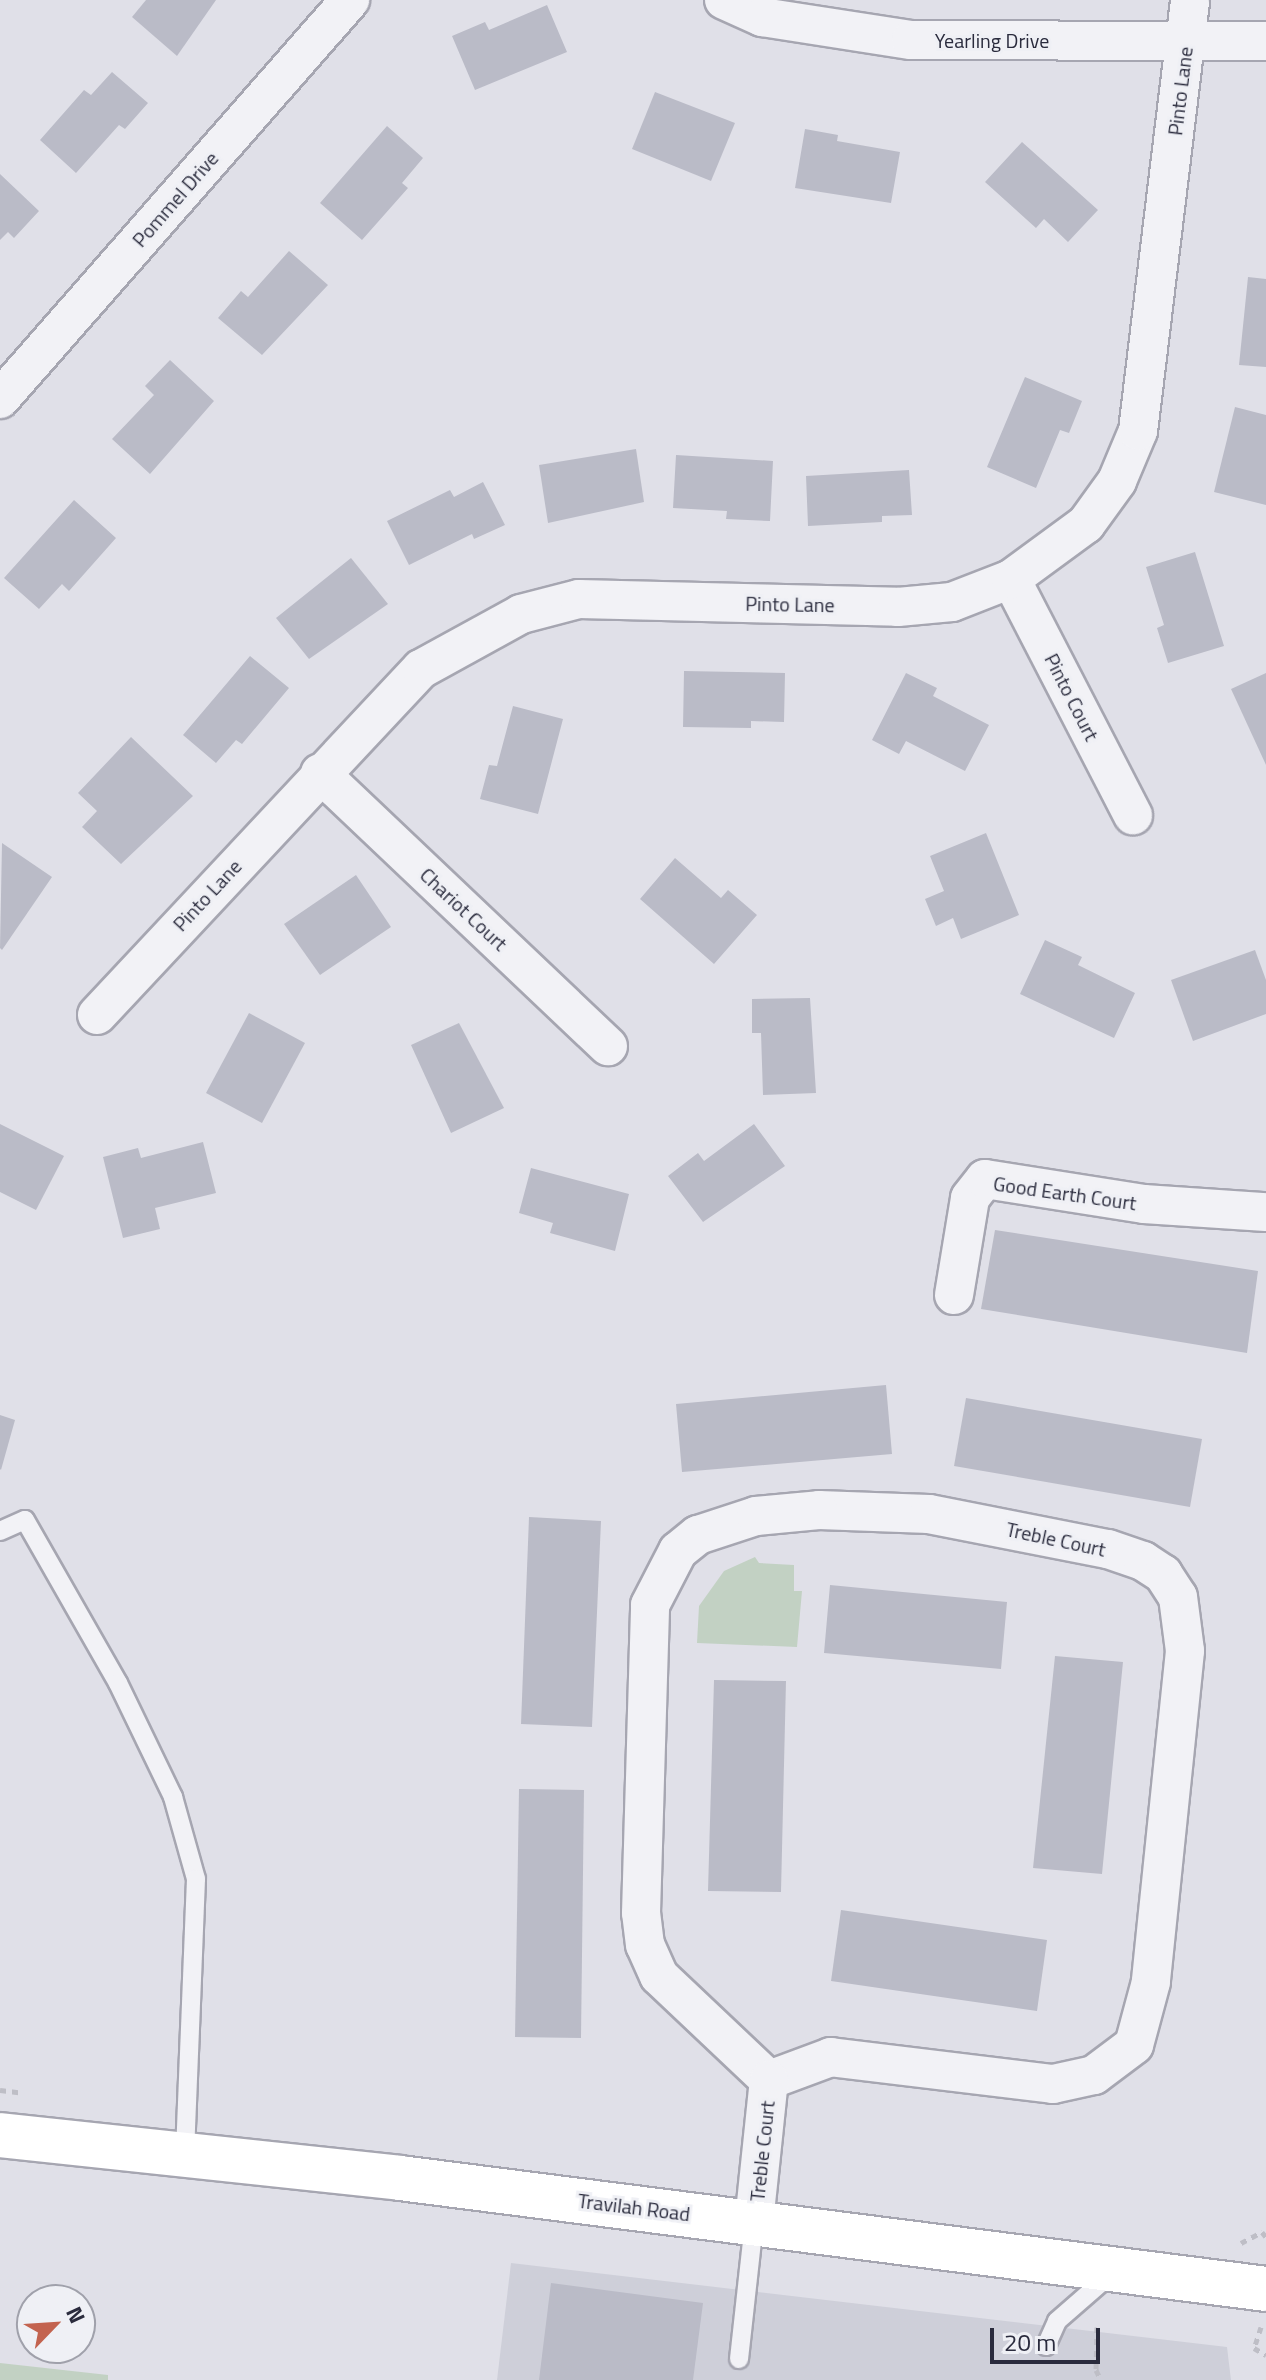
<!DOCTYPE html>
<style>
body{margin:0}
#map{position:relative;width:1266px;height:2380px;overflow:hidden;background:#e0e0e8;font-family:"Titillium Web",sans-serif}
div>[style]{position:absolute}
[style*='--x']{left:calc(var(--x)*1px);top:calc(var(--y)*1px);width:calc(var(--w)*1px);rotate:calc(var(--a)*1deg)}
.built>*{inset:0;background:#cecfd9}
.green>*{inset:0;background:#c2d1c3}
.building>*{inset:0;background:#babbc7}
.path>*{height:5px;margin-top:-2.5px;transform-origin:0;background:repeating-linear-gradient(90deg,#bebec6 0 6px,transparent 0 12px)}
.roads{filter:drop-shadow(2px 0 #a6a6b1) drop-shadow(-2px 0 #a6a6b1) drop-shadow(0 2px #a6a6b1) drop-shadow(0 -2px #a6a6b1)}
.service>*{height:18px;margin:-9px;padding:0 9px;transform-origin:9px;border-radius:9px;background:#f2f2f6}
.minor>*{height:38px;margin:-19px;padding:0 19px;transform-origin:19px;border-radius:19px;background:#f2f2f6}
.secondary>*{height:44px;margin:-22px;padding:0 22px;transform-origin:22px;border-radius:22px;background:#fff}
span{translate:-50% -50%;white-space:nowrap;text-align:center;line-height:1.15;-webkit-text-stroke:6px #eff0f5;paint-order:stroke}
.street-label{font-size:20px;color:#2a2b3d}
.north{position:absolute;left:16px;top:2284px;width:80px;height:80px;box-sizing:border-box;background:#eff0f5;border:2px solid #a0a1ab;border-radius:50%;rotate:65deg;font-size:22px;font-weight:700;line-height:32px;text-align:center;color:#2a2b3d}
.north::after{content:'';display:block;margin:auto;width:28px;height:36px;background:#c3634f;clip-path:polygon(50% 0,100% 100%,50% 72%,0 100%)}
.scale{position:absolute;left:990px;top:2328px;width:110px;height:36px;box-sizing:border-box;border:4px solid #2a2b3d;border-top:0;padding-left:10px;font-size:24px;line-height:28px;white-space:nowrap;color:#2a2b3d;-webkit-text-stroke:6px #eff0f5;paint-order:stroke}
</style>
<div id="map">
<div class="built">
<div style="clip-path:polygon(511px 2263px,1227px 2347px,1231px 2380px,497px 2380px)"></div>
</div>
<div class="green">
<div style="clip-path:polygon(755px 1557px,759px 1563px,794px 1565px,794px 1591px,802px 1591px,797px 1647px,697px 1643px,699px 1606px,724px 1571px)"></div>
<div style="clip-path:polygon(0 2363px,108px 2375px,108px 2380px,0 2380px)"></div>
</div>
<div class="building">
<div style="clip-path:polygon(146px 0,216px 0,177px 56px,132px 17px)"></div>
<div style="clip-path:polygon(547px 5px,567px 52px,475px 90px,452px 36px,485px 22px,489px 30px)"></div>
<div style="clip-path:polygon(112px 72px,148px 103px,125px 129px,119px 125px,76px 173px,40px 140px,84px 90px,91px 95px)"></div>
<div style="clip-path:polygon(655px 92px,735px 123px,711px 181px,632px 149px)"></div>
<div style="clip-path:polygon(387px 126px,423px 158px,402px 183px,408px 188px,362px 240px,320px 203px)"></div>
<div style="clip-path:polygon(805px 129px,838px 135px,837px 141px,900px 152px,891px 203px,795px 188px)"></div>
<div style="clip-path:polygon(1022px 142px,1098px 210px,1068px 242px,1044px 219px,1036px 228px,985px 182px)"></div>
<div style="clip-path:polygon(0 174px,39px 211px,14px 238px,8px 232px,0 240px)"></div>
<div style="clip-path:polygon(289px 251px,328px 285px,262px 355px,218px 318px,241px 291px,248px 297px)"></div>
<div style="clip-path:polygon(1248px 277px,1266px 279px,1266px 367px,1239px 365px)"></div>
<div style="clip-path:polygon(170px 360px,214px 401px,150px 474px,112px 439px,154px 395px,145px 386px)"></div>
<div style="clip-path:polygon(1025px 377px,1082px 401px,1069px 433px,1060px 430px,1036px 488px,987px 467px)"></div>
<div style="clip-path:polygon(1235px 407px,1266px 415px,1266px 505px,1214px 492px)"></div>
<div style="clip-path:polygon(636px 449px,644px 502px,548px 523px,539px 465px)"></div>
<div style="clip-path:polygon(676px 455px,773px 461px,770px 521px,726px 519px,727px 511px,673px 508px)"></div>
<div style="clip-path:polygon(909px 470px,912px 515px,882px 516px,882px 522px,808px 526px,806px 476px)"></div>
<div style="clip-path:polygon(483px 482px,505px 525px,474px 539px,472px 534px,409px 565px,387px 521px,450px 490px,454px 497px)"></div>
<div style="clip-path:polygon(74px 500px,116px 538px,69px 591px,62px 584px,39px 609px,4px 578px)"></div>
<div style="clip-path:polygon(1195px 552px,1224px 646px,1168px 663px,1157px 628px,1164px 625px,1146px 567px)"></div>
<div style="clip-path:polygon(351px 558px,388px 604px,309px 659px,276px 618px)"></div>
<div style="clip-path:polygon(250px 656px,289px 688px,242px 744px,236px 740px,216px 763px,183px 735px)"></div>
<div style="clip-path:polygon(684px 671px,785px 673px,784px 722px,751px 721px,751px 728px,683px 727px)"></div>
<div style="clip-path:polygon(906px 673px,937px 688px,933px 696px,989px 725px,965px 771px,906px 741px,899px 754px,872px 740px)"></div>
<div style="clip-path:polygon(1266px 673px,1266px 765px,1231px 689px)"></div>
<div style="clip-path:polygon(513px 706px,563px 719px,538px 814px,480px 799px,489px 765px,497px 766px)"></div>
<div style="clip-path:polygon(131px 737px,193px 796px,121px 864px,82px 827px,97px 811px,78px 793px)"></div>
<div style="clip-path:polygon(986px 833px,1019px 915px,961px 939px,953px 918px,936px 926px,925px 899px,944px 891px,930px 856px)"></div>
<div style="clip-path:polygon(2px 843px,52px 877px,2px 950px,0 948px)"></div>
<div style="clip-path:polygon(675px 858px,721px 898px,728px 890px,757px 915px,714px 964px,640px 899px)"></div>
<div style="clip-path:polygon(356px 875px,391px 927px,320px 975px,284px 924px)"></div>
<div style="clip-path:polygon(1045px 940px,1082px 957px,1078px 965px,1135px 993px,1114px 1038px,1020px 994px)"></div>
<div style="clip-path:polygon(1255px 950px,1266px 980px,1266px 1014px,1193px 1041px,1171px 980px)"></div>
<div style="clip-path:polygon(810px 998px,816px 1093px,763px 1095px,761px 1033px,752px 1033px,752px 999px)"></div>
<div style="clip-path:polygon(249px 1013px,305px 1043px,262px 1123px,206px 1093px)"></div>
<div style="clip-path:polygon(459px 1023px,504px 1108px,451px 1133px,411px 1045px)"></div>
<div style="clip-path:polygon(0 1124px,64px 1156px,36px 1210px,0 1192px)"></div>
<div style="clip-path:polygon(754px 1124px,785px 1166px,703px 1222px,668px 1176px,698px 1153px,704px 1161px)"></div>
<div style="clip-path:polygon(203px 1142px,216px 1193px,155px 1208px,160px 1229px,123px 1238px,103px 1157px,138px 1148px,141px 1158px)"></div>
<div style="clip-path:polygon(531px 1168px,629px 1194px,615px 1251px,550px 1233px,553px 1223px,519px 1213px)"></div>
<div style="clip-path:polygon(995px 1230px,1258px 1271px,1247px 1353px,981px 1309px)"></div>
<div style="clip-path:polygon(886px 1385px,892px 1454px,682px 1472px,676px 1404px)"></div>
<div style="clip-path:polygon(966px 1398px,1202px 1439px,1190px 1507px,954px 1466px)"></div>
<div style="clip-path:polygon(0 1415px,15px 1420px,1px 1470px,0 1469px)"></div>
<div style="clip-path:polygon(529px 1517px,601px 1521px,592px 1727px,521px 1724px)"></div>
<div style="clip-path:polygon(830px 1585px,1007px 1602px,1001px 1669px,824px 1653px)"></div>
<div style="clip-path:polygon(1055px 1656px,1123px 1662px,1102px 1874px,1033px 1868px)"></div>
<div style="clip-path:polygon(714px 1680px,786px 1681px,781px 1892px,708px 1891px)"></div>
<div style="clip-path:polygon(519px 1789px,584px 1790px,581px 2038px,515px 2037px)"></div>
<div style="clip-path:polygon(841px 1910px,1047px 1940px,1037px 2011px,831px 1981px)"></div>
<div style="clip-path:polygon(551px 2283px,703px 2303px,693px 2380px,539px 2380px)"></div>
</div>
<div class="path">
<div style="--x:0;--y:2090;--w:23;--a:7"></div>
<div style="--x:1241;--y:2243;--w:24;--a:-28"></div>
<div style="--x:1262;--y:2232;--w:6;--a:51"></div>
<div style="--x:1097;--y:2327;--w:43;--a:91.3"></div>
<div style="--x:1096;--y:2370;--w:11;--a:63"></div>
<div style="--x:1261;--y:2327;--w:22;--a:108"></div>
<div style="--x:1254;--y:2348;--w:14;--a:30"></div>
</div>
<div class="roads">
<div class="service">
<div style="--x:0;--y:1531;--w:27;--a:-24"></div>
<div style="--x:25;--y:1520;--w:188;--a:60.3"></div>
<div style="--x:118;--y:1683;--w:127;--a:64.2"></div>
<div style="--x:173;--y:1797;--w:85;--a:74.3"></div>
<div style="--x:196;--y:1879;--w:276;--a:92.3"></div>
<div style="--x:1046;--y:2346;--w:27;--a:-66"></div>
<div style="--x:1057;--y:2321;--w:70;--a:-41"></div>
<div style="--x:739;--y:2359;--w:137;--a:-83.7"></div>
</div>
<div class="minor">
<div style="--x:724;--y:0;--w:42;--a:24.1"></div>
<div style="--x:762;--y:17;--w:151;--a:8.8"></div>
<div style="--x:911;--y:40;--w:355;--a:0.2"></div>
<div style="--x:0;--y:399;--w:531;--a:-48.74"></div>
<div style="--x:1011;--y:579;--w:266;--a:62.7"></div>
<div style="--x:320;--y:773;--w:397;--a:43.5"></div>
<div style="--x:97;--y:1015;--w:474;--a:-46.9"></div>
<div style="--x:421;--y:669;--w:114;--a:-28.8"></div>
<div style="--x:521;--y:614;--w:60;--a:-14.5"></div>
<div style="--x:579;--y:599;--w:319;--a:1.4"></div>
<div style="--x:898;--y:607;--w:54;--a:-5.3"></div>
<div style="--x:952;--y:602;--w:63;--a:-21.3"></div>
<div style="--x:1011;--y:579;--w:93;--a:-36.3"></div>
<div style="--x:1086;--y:524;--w:53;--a:-54.2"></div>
<div style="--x:1117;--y:481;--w:54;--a:-67.2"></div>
<div style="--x:1138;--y:431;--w:434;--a:-83.1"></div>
<div style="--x:954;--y:1295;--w:98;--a:-80.6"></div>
<div style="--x:970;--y:1198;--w:24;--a:-52"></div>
<div style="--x:985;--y:1179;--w:161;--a:8.9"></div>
<div style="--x:1144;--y:1204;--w:122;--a:3.8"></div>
<div style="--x:819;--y:1510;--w:110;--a:2.1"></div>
<div style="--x:929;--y:1514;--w:182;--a:11.1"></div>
<div style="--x:1108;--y:1549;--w:37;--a:19"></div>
<div style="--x:1143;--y:1561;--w:24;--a:33"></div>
<div style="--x:1163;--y:1574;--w:27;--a:57"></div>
<div style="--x:1178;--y:1597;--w:54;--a:82.6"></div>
<div style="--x:1185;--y:1651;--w:333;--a:95.9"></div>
<div style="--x:1151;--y:1982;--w:65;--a:105.1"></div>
<div style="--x:1134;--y:2045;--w:50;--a:143.1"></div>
<div style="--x:1094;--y:2075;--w:42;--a:167.6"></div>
<div style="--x:1053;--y:2084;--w:224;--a:-173.1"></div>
<div style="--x:831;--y:2057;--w:66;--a:159.6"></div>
<div style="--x:769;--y:2080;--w:151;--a:-136.6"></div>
<div style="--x:659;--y:1976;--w:34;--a:-114"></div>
<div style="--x:645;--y:1945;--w:32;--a:-97"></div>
<div style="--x:641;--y:1913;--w:308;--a:-88.3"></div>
<div style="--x:650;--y:1605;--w:61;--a:-62.6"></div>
<div style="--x:678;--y:1551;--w:26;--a:-39"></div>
<div style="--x:698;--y:1535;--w:61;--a:-18.1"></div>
<div style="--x:756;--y:1516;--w:63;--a:-5.4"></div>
<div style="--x:754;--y:2222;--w:143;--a:-84"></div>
</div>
<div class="secondary">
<div style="--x:0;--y:2135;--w:402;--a:6.1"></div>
<div style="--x:400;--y:2178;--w:873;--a:7.3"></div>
</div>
</div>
<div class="street-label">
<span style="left:992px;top:40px">Yearling Drive</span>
<span style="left:1180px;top:91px;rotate:-83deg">Pinto Lane</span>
<span style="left:175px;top:199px;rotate:-49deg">Pommel Drive</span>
<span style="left:790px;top:604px;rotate:1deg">Pinto Lane</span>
<span style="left:1072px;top:697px;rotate:63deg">Pinto Court</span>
<span style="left:207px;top:895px;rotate:-47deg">Pinto Lane</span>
<span style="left:464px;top:909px;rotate:43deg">Chariot Court</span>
<span style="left:1065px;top:1193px;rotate:8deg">Good Earth Court</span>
<span style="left:1056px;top:1539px;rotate:12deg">Treble Court</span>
<span style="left:762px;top:2151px;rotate:-84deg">Treble Court</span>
<span style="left:634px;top:2207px;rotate:7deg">Travilah Road</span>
</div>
<div class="north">N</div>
<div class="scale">20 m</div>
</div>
